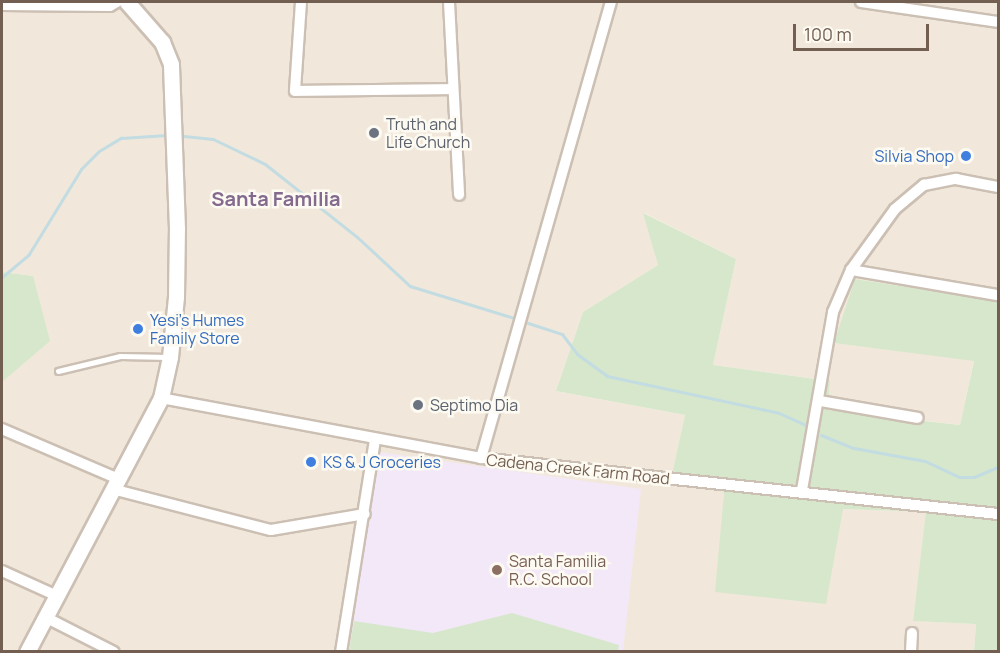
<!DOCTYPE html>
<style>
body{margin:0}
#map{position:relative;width:1000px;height:653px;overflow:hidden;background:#fbf6ec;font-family:Manrope,sans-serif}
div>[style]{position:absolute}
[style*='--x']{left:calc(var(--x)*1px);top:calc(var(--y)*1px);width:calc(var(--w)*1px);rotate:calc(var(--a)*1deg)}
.residential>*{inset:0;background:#f1e8db}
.education>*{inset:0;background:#f3e8f7}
.green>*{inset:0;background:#d6e7cc}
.stream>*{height:3px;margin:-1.5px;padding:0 1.5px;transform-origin:1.5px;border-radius:1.5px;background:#c2dce2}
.roads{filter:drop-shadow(2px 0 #ccbfb3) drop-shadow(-2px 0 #ccbfb3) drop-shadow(0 2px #ccbfb3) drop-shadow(0 -2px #ccbfb3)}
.lane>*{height:5px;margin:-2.5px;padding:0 2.5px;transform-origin:2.5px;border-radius:2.5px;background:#fff}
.street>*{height:10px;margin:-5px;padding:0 5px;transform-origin:5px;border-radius:5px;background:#fff}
.secondary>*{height:15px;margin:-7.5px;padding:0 7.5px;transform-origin:7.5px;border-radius:7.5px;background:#fff}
.dots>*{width:16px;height:16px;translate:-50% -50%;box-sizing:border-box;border:3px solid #fdfaf2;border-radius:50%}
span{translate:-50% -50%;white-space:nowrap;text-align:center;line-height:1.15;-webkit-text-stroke:5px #fdfaf2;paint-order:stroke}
.worship-label{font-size:16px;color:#5b616d}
.left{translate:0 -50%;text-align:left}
.shop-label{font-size:16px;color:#366cbe}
.right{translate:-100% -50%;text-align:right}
.street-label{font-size:16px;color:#735f51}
.education-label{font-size:16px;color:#785e54}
.quarter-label{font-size:20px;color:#846a8e;font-weight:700}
.frame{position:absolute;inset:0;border:3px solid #735f51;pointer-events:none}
.scale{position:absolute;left:793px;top:24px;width:136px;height:27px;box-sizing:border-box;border:3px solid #735f51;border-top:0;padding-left:8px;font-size:18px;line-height:21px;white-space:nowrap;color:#735f51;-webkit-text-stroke:4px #fdfaf2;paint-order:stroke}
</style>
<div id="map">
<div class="residential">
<div style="clip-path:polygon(2px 2px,998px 2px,998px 301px,855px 279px,835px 343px,974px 360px,960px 425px,828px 409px,830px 381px,713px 365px,736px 259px,644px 213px,658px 265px,583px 312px,556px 391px,685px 415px,670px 483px,724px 492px,716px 592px,843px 509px,927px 512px,913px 621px,976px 624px,974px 651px,2px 651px,2px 382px,33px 276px,2px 272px)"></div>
</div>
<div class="education">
<div style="clip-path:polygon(378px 452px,641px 489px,623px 651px,349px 652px)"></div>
</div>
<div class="green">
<div style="clip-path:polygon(643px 213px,736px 259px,713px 365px,830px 381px,828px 410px,960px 425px,974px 361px,834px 343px,855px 279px,998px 301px,998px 651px,974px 651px,976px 624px,913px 621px,926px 512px,843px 509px,826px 604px,715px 592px,724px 492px,670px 483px,685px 415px,556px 391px,583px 312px,658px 265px)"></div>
<div style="clip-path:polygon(2px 272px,33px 276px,50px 341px,2px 382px)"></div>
<div style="clip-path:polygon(512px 613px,619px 645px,618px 651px,349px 651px,354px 621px,433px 633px)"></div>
</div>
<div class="stream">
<div style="--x:184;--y:136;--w:29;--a:6"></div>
<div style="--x:213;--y:139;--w:58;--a:25.7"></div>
<div style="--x:265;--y:164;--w:116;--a:38.4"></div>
<div style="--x:356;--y:236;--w:74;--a:42.8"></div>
<div style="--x:410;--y:286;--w:109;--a:17.1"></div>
<div style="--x:2;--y:277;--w:35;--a:-40"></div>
<div style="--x:29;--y:254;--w:100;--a:-58.5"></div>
<div style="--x:81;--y:169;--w:25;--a:-45"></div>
<div style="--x:99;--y:151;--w:26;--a:-31"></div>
<div style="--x:121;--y:138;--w:46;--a:-3.7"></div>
<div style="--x:528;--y:323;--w:36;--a:18"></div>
<div style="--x:562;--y:334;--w:25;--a:53"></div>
<div style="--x:577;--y:354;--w:37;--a:36"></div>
<div style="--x:607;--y:376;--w:176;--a:12.1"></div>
<div style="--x:779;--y:413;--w:32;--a:24"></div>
<div style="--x:821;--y:435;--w:35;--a:22"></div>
<div style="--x:854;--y:448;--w:72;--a:10.4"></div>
<div style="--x:925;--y:461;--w:38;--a:25"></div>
<div style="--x:960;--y:477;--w:14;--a:0"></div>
<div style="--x:974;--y:477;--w:26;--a:-23"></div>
</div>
<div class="roads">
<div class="lane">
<div style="--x:58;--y:371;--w:64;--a:-13.6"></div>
<div style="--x:120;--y:356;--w:48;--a:1.2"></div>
</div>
<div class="street">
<div style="--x:301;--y:2;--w:89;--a:93.9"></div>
<div style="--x:295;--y:91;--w:158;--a:-0.7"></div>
<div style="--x:449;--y:2;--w:193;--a:87"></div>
<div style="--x:861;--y:2;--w:138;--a:8.3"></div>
<div style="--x:2;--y:5;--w:108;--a:0.5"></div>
<div style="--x:110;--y:6;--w:8;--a:-30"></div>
<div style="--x:851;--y:270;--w:149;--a:9.7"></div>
<div style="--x:161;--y:398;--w:326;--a:10.6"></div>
<div style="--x:481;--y:458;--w:520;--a:6.18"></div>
<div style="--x:820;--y:401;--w:99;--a:9.8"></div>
<div style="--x:2;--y:429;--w:129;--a:23.2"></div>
<div style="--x:481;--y:458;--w:474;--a:-74.1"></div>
<div style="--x:116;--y:490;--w:160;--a:14.5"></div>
<div style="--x:271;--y:530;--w:95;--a:-9.7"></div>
<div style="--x:802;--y:490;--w:181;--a:-80.1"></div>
<div style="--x:833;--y:312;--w:46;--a:-66.8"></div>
<div style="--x:851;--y:270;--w:75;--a:-54.2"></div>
<div style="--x:895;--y:209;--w:38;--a:-40"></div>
<div style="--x:924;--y:185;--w:33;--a:-11"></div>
<div style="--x:956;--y:179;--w:43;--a:10.8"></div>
<div style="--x:2;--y:571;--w:60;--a:24.4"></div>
<div style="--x:45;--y:617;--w:77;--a:26.9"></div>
<div style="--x:341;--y:652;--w:215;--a:-80.9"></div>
<div style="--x:911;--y:652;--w:19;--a:-87"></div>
</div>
<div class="secondary">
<div style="--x:27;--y:652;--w:287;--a:-62.2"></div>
<div style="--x:161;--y:398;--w:42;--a:-77.6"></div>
<div style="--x:170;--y:357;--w:60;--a:-84.3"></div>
<div style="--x:176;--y:297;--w:68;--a:-89.2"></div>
<div style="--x:177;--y:229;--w:165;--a:-92.1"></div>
<div style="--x:171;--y:64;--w:24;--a:-112"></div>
<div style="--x:162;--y:42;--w:53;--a:-131.2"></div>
</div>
</div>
<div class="dots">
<div style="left:374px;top:133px;background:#6b7280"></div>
<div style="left:966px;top:156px;background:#3f7fe0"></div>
<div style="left:138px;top:329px;background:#3f7fe0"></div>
<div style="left:418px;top:405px;background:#6b7280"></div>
<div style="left:311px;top:462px;background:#3f7fe0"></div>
<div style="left:497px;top:570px;background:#8d6e63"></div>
</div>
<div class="worship-label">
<span class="left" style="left:386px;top:133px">Truth and<br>Life Church</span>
<span class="left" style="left:430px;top:405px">Septimo Dia</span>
</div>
<div class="shop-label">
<span class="right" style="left:954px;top:156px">Silvia Shop</span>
<span class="left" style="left:150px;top:329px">Yesi's Humes<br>Family Store</span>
<span class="left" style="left:323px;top:462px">KS &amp; J Groceries</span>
</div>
<div class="street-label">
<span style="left:578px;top:469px;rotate:6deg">Cadena Creek Farm Road</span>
</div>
<div class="education-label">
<span class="left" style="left:509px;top:570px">Santa Familia<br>R.C. School</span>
</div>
<div class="quarter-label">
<span style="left:276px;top:198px">Santa Familia</span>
</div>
<div class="frame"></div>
<div class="scale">100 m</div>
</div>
